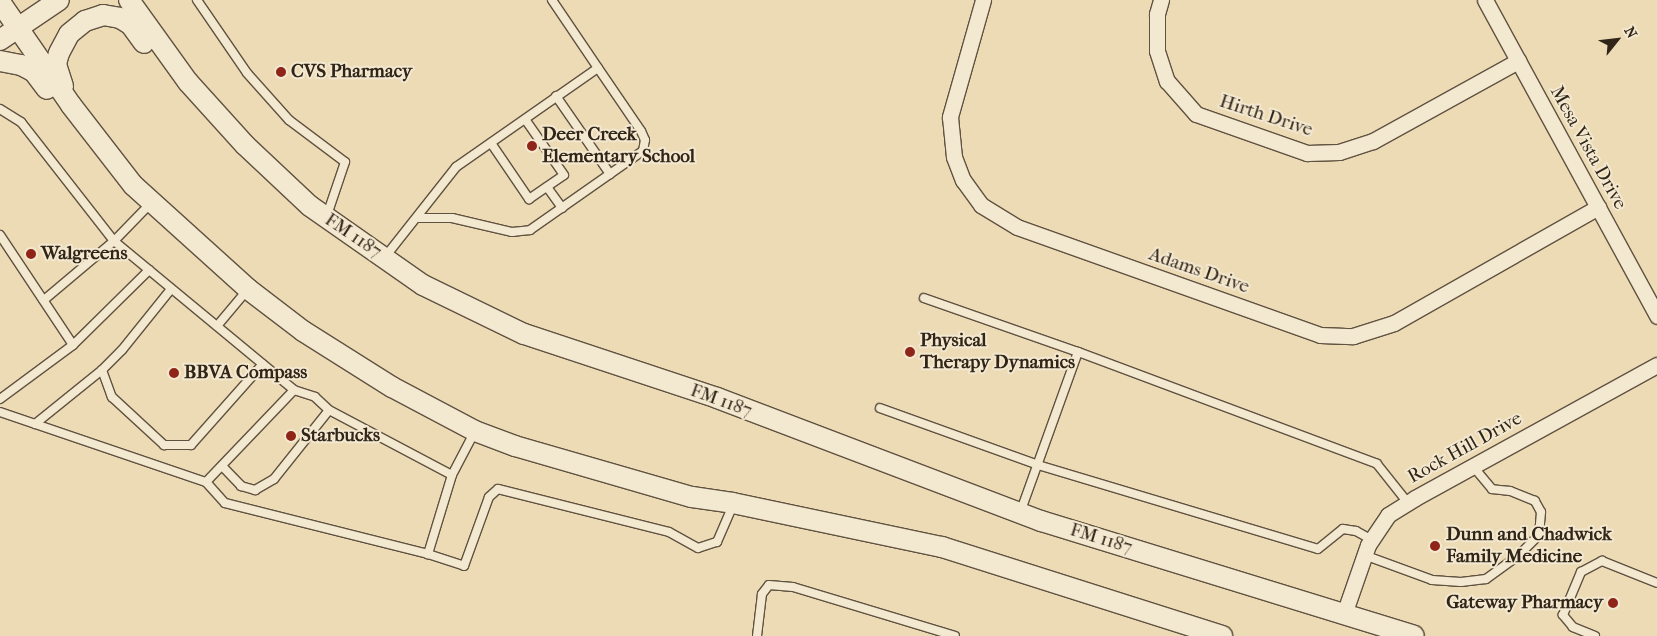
<!DOCTYPE html>
<style>
body{margin:0}
#map{position:relative;width:1657px;height:636px;overflow:hidden;background:#eddbb6;font-family:"IM FELL French Canon",serif}
div>[style]{position:absolute}
[style*='--x']{left:calc(var(--x)*1px);top:calc(var(--y)*1px);width:calc(var(--w)*1px);rotate:calc(var(--a)*1deg)}
.roads{filter:drop-shadow(1px 0 #605240) drop-shadow(-1px 0 #605240) drop-shadow(0 1px #605240) drop-shadow(0 -1px #605240)}
.service>*{height:8px;margin:-4px;padding:0 4px;transform-origin:4px;border-radius:4px;background:#f3e8d0}
.minor>*{height:15px;margin:-7.5px;padding:0 7.5px;transform-origin:7.5px;border-radius:7.5px;background:#f3e8d0}
.secondary>*{height:20px;margin:-10px;padding:0 10px;transform-origin:10px;border-radius:10px;background:#f3e8d0}
.dots>*{width:14px;height:14px;translate:-50% -50%;box-sizing:border-box;border:2px solid #f3e8d0;border-radius:50%}
span{translate:-50% -50%;white-space:nowrap;text-align:center;line-height:1.15;-webkit-text-stroke:4px #f3e8d0;paint-order:stroke}
.poi-label{font-size:19px;color:#312518;font-weight:700}
.left{translate:0 -50%;text-align:left}
.right{translate:-100% -50%;text-align:right}
.street-label{font-size:19px;color:#312518}
.north{position:absolute;left:1592px;top:15px;width:50px;height:50px;-webkit-text-stroke:4px #f3e8d0;paint-order:stroke;rotate:61deg;font-size:14px;font-weight:700;line-height:20px;text-align:center;color:#312518}
.north::after{content:'';display:block;margin:auto;width:18px;height:22px;background:#312518;clip-path:polygon(50% 0,100% 100%,50% 72%,0 100%)}
</style>
<div id="map">
<div class="roads">
<div class="service">
<div style="--x:197;--y:0;--w:88;--a:55.6"></div>
<div style="--x:247;--y:73;--w:63;--a:48.2"></div>
<div style="--x:289;--y:120;--w:70;--a:36.9"></div>
<div style="--x:345;--y:162;--w:59;--a:108.7"></div>
<div style="--x:556;--y:96;--w:95;--a:55.3"></div>
<div style="--x:0;--y:109;--w:25;--a:32"></div>
<div style="--x:21;--y:122;--w:151;--a:52"></div>
<div style="--x:114;--y:241;--w:92;--a:139.9"></div>
<div style="--x:491;--y:143;--w:68;--a:55.8"></div>
<div style="--x:529;--y:199;--w:42;--a:-34.4"></div>
<div style="--x:564;--y:175;--w:68;--a:-124.9"></div>
<div style="--x:547;--y:187;--w:26;--a:54"></div>
<div style="--x:151;--y:203;--w:53;--a:134.2"></div>
<div style="--x:114;--y:241;--w:234;--a:39.6"></div>
<div style="--x:294;--y:390;--w:22;--a:18"></div>
<div style="--x:315;--y:397;--w:19;--a:43"></div>
<div style="--x:329;--y:410;--w:139;--a:27.9"></div>
<div style="--x:452;--y:475;--w:83;--a:106.9"></div>
<div style="--x:428;--y:554;--w:38;--a:18"></div>
<div style="--x:464;--y:566;--w:73;--a:-70.1"></div>
<div style="--x:489;--y:497;--w:12;--a:-42"></div>
<div style="--x:498;--y:489;--w:176;--a:14.1"></div>
<div style="--x:669;--y:532;--w:33;--a:29"></div>
<div style="--x:698;--y:548;--w:20;--a:-18"></div>
<div style="--x:717;--y:542;--w:40;--a:-66.6"></div>
<div style="--x:417;--y:218;--w:35;--a:0"></div>
<div style="--x:452;--y:218;--w:62;--a:13.1"></div>
<div style="--x:512;--y:232;--w:18;--a:-6"></div>
<div style="--x:530;--y:230;--w:138;--a:-35"></div>
<div style="--x:643;--y:151;--w:11;--a:-80"></div>
<div style="--x:645;--y:140;--w:10;--a:-114"></div>
<div style="--x:641;--y:131;--w:76;--a:-124.3"></div>
<div style="--x:0;--y:235;--w:132;--a:56.4"></div>
<div style="--x:73;--y:345;--w:91;--a:143.5"></div>
<div style="--x:385;--y:257;--w:115;--a:-51.7"></div>
<div style="--x:456;--y:167;--w:173;--a:-34.9"></div>
<div style="--x:598;--y:68;--w:82;--a:-124.1"></div>
<div style="--x:924;--y:298;--w:163;--a:19.3"></div>
<div style="--x:1078;--y:352;--w:319;--a:20.5"></div>
<div style="--x:1377;--y:464;--w:50;--a:51.5"></div>
<div style="--x:217;--y:326;--w:48;--a:-50"></div>
<div style="--x:73;--y:345;--w:107;--a:-44.6"></div>
<div style="--x:102;--y:370;--w:29;--a:70"></div>
<div style="--x:112;--y:397;--w:71;--a:42.7"></div>
<div style="--x:164;--y:445;--w:27;--a:0"></div>
<div style="--x:191;--y:445;--w:108;--a:-48.4"></div>
<div style="--x:294;--y:390;--w:127;--a:133.7"></div>
<div style="--x:206;--y:482;--w:28;--a:48"></div>
<div style="--x:225;--y:503;--w:209;--a:14.1"></div>
<div style="--x:880;--y:408;--w:168;--a:19.8"></div>
<div style="--x:1038;--y:465;--w:292;--a:16.7"></div>
<div style="--x:1318;--y:549;--w:32;--a:-39"></div>
<div style="--x:1343;--y:529;--w:13;--a:9"></div>
<div style="--x:1356;--y:531;--w:18;--a:29"></div>
<div style="--x:0;--y:412;--w:218;--a:18.8"></div>
<div style="--x:35;--y:424;--w:86;--a:-38.9"></div>
<div style="--x:102;--y:370;--w:28;--a:-45"></div>
<div style="--x:122;--y:350;--w:78;--a:-51.2"></div>
<div style="--x:222;--y:466;--w:28;--a:46"></div>
<div style="--x:241;--y:486;--w:15;--a:16"></div>
<div style="--x:255;--y:490;--w:22;--a:-30"></div>
<div style="--x:274;--y:479;--w:88;--a:-51.4"></div>
<div style="--x:452;--y:475;--w:47;--a:-62.4"></div>
<div style="--x:1020;--y:513;--w:171;--a:-70.2"></div>
<div style="--x:1364;--y:555;--w:72;--a:20.2"></div>
<div style="--x:1432;--y:580;--w:29;--a:4"></div>
<div style="--x:1461;--y:582;--w:25;--a:-7"></div>
<div style="--x:1486;--y:579;--w:41;--a:-36"></div>
<div style="--x:1519;--y:555;--w:28;--a:-45"></div>
<div style="--x:1539;--y:535;--w:23;--a:-85"></div>
<div style="--x:1541;--y:512;--w:13;--a:-119"></div>
<div style="--x:1535;--y:501;--w:27;--a:-158"></div>
<div style="--x:1510;--y:491;--w:18;--a:-174"></div>
<div style="--x:1492;--y:489;--w:30;--a:-130"></div>
<div style="--x:757;--y:636;--w:42;--a:-83.2"></div>
<div style="--x:762;--y:594;--w:11;--a:-52"></div>
<div style="--x:769;--y:585;--w:24;--a:5"></div>
<div style="--x:793;--y:587;--w:169;--a:16.8"></div>
<div style="--x:1595;--y:636;--w:24;--a:-158"></div>
<div style="--x:1573;--y:627;--w:16;--a:-130"></div>
<div style="--x:1563;--y:615;--w:47;--a:-67.3"></div>
<div style="--x:1581;--y:572;--w:24;--a:-28"></div>
<div style="--x:1602;--y:561;--w:59;--a:21.8"></div>
</div>
<div class="minor">
<div style="--x:983;--y:0;--w:122;--a:105.8"></div>
<div style="--x:950;--y:117;--w:40;--a:84.3"></div>
<div style="--x:954;--y:157;--w:25;--a:69"></div>
<div style="--x:963;--y:180;--w:31;--a:54"></div>
<div style="--x:981;--y:205;--w:42;--a:31.4"></div>
<div style="--x:1017;--y:227;--w:322;--a:19.6"></div>
<div style="--x:1320;--y:335;--w:33;--a:2"></div>
<div style="--x:1353;--y:336;--w:43;--a:-17.6"></div>
<div style="--x:1394;--y:323;--w:235;--a:-29.6"></div>
<div style="--x:1161;--y:0;--w:15;--a:106"></div>
<div style="--x:1157;--y:14;--w:37;--a:90"></div>
<div style="--x:1157;--y:51;--w:32;--a:72"></div>
<div style="--x:1167;--y:81;--w:44;--a:48.7"></div>
<div style="--x:1196;--y:114;--w:118;--a:19.4"></div>
<div style="--x:1307;--y:153;--w:32;--a:-2"></div>
<div style="--x:1339;--y:152;--w:36;--a:-18"></div>
<div style="--x:1373;--y:141;--w:166;--a:-28.9"></div>
<div style="--x:1485;--y:0;--w:360;--a:61.4"></div>
<div style="--x:1344;--y:614;--w:73;--a:-70.8"></div>
<div style="--x:1368;--y:545;--w:36;--a:-56"></div>
<div style="--x:1388;--y:515;--w:32;--a:-32"></div>
<div style="--x:1415;--y:498;--w:276;--a:-28.8"></div>
</div>
<div class="secondary">
<div style="--x:129;--y:0;--w:101;--a:54.3"></div>
<div style="--x:188;--y:82;--w:85;--a:47.9"></div>
<div style="--x:245;--y:145;--w:89;--a:43.2"></div>
<div style="--x:310;--y:206;--w:138;--a:35"></div>
<div style="--x:423;--y:285;--w:112;--a:25.9"></div>
<div style="--x:524;--y:334;--w:203;--a:18.3"></div>
<div style="--x:717;--y:398;--w:347;--a:20.8"></div>
<div style="--x:1041;--y:521;--w:390;--a:17.1"></div>
<div style="--x:0;--y:2;--w:125;--a:55.4"></div>
<div style="--x:71;--y:105;--w:101;--a:52.2"></div>
<div style="--x:133;--y:185;--w:155;--a:42.1"></div>
<div style="--x:248;--y:289;--w:69;--a:37.4"></div>
<div style="--x:303;--y:331;--w:105;--a:32.2"></div>
<div style="--x:392;--y:387;--w:94;--a:27.9"></div>
<div style="--x:475;--y:431;--w:43;--a:20.6"></div>
<div style="--x:515;--y:446;--w:184;--a:16.1"></div>
<div style="--x:692;--y:497;--w:41;--a:8.3"></div>
<div style="--x:733;--y:503;--w:214;--a:11.9"></div>
<div style="--x:942;--y:547;--w:294;--a:17.6"></div>
<div style="--x:0;--y:40;--w:71;--a:-34.1"></div>
<div style="--x:0;--y:61;--w:21;--a:11"></div>
<div style="--x:21;--y:65;--w:15;--a:28"></div>
<div style="--x:34;--y:72;--w:21;--a:53"></div>
<div style="--x:63;--y:86;--w:23;--a:-108"></div>
<div style="--x:56;--y:64;--w:11;--a:-75"></div>
<div style="--x:59;--y:53;--w:21;--a:-62"></div>
<div style="--x:69;--y:34;--w:21;--a:-39"></div>
<div style="--x:85;--y:21;--w:19;--a:-18"></div>
<div style="--x:103;--y:15;--w:17;--a:10"></div>
<div style="--x:120;--y:18;--w:13;--a:32"></div>
<div style="--x:131;--y:25;--w:22;--a:54"></div>
</div>
</div>
<div class="dots">
<div style="left:281px;top:72px;background:#8f2418"></div>
<div style="left:532px;top:146px;background:#8f2418"></div>
<div style="left:31px;top:254px;background:#8f2418"></div>
<div style="left:910px;top:352px;background:#8f2418"></div>
<div style="left:174px;top:373px;background:#8f2418"></div>
<div style="left:291px;top:436px;background:#8f2418"></div>
<div style="left:1435px;top:546px;background:#8f2418"></div>
<div style="left:1613px;top:603px;background:#8f2418"></div>
</div>
<div class="poi-label">
<span class="left" style="left:291px;top:72px">CVS Pharmacy</span>
<span class="left" style="left:542px;top:146px">Deer Creek<br>Elementary School</span>
<span class="left" style="left:41px;top:254px">Walgreens</span>
<span class="left" style="left:920px;top:352px">Physical<br>Therapy Dynamics</span>
<span class="left" style="left:184px;top:373px">BBVA Compass</span>
<span class="left" style="left:301px;top:436px">Starbucks</span>
<span class="left" style="left:1446px;top:546px">Dunn and Chadwick<br>Family Medicine</span>
<span class="right" style="left:1603px;top:603px">Gateway Pharmacy</span>
</div>
<div class="street-label">
<span style="left:1266px;top:116px;rotate:18deg">Hirth Drive</span>
<span style="left:1588px;top:148px;rotate:61deg">Mesa Vista Drive</span>
<span style="left:353px;top:236px;rotate:34deg">FM 1187</span>
<span style="left:1199px;top:271px;rotate:19deg">Adams Drive</span>
<span style="left:721px;top:401px;rotate:20deg">FM 1187</span>
<span style="left:1465px;top:448px;rotate:-29deg">Rock Hill Drive</span>
<span style="left:1101px;top:539px;rotate:17deg">FM 1187</span>
</div>
<div class="north">N</div>
</div>
